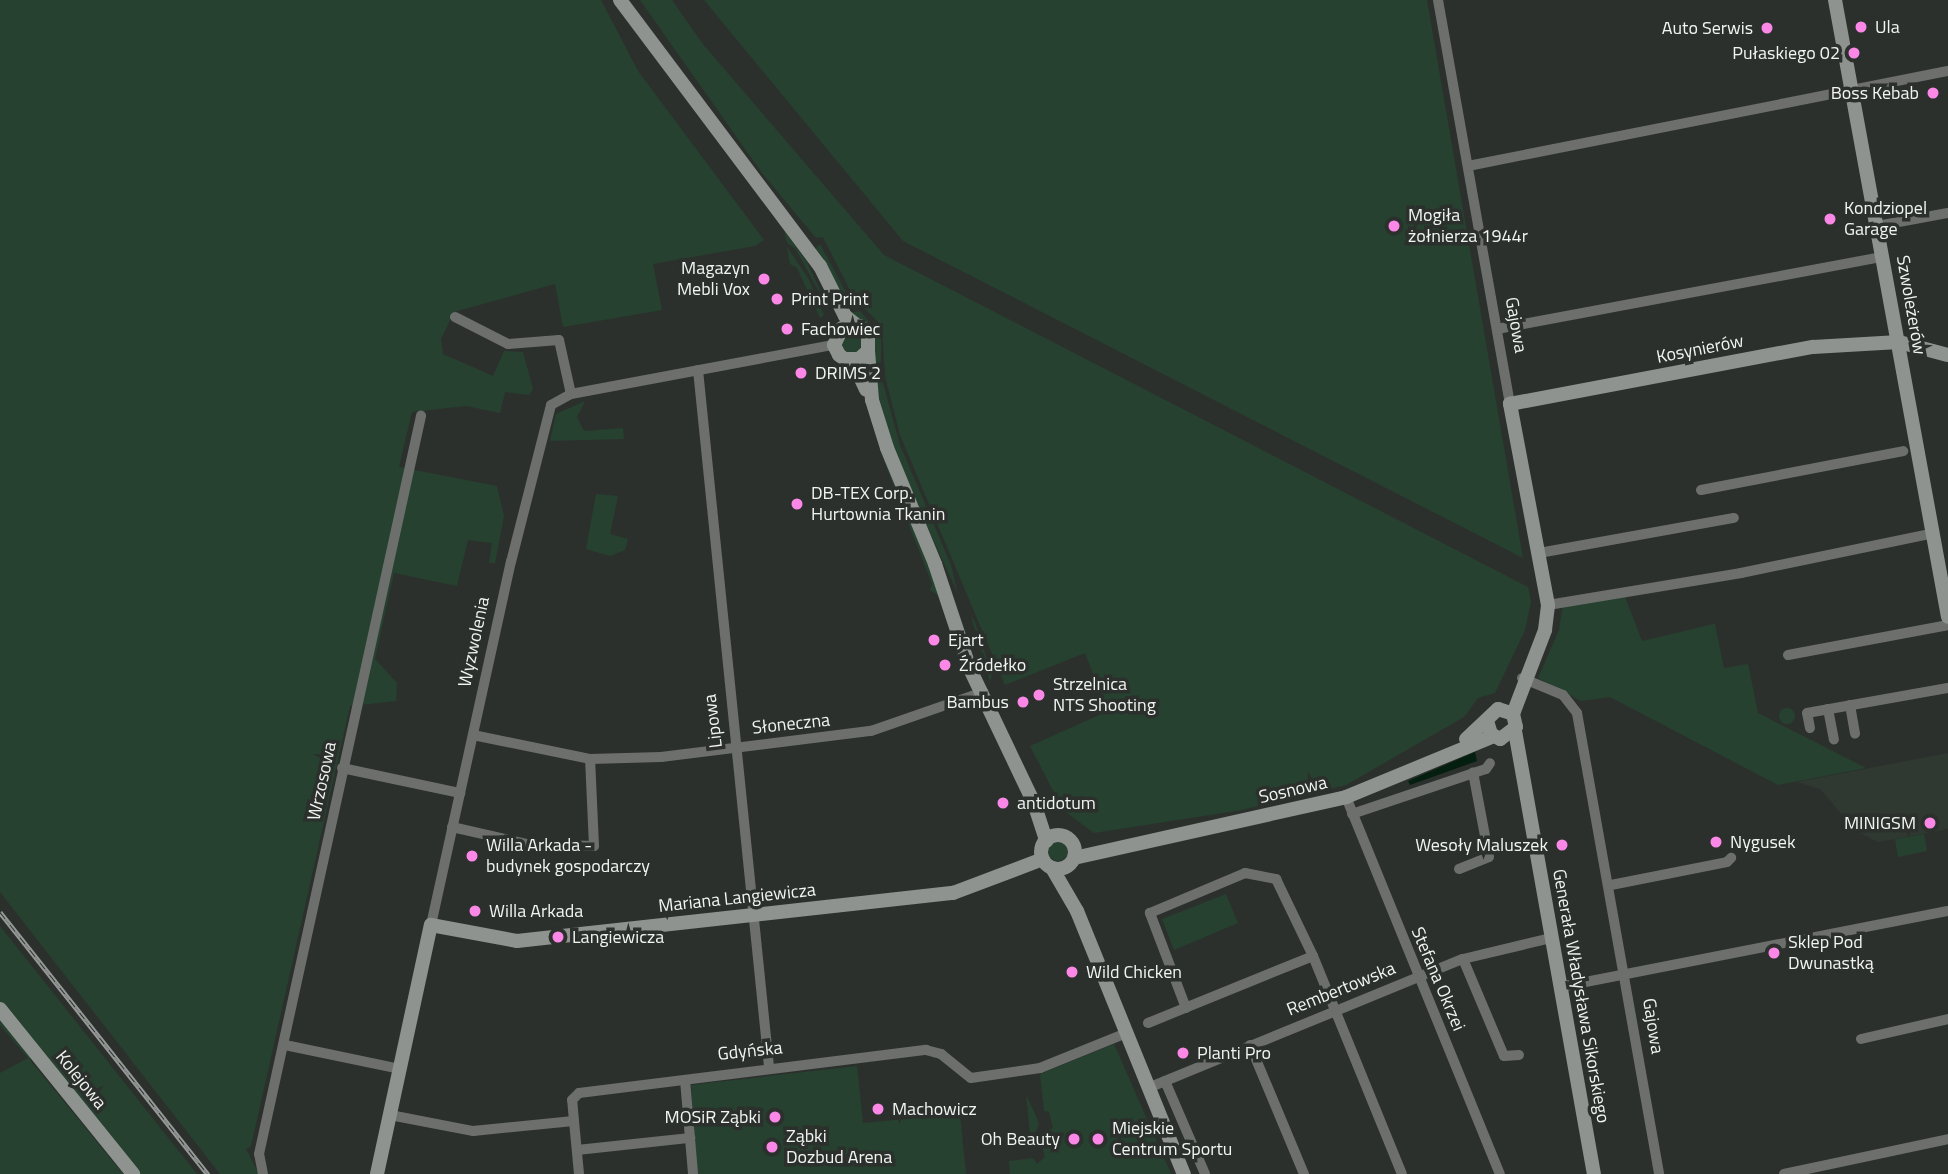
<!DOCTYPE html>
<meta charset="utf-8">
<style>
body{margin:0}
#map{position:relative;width:1948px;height:1174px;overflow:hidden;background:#2c302d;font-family:"Titillium Web",sans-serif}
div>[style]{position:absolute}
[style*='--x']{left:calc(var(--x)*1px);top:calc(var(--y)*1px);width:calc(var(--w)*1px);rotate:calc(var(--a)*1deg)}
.built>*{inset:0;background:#2f3931}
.green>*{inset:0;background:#26412f}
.round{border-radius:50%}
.water>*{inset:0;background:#041e0f}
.street>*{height:10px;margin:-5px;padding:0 5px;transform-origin:5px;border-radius:5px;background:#6d6f6d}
.secondary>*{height:14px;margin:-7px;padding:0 7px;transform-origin:7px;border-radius:7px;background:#8f9390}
.secondary>.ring{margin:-7px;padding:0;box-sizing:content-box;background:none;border:14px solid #8f9390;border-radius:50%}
.rail>*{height:5px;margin-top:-2.5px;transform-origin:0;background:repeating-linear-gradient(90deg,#2c302d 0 8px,#969997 0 16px);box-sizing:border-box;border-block:2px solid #969997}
.dots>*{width:19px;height:19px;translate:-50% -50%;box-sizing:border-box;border:4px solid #2c302d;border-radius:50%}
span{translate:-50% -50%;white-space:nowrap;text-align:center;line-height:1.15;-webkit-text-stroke:7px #2c302d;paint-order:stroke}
.poi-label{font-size:18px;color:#f1f4f2}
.left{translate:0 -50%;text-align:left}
.right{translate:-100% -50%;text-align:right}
.street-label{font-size:18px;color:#f1f4f2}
</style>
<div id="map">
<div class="built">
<div style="clip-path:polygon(1948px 753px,1948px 829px,1878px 842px,1856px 831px,1820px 789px,1797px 782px)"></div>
</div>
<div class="green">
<div style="clip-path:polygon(0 0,601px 0,638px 71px,764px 240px,755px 246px,653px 264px,662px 310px,563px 327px,555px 284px,454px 312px,441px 339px,443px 354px,493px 376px,504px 351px,523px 352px,533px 389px,529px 395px,505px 392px,500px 413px,466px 406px,412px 412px,399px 467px,497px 486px,504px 516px,495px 563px,489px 563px,492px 543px,468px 540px,457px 586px,394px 573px,375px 659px,397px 683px,396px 701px,350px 706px,251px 1146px,246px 1149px,259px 1174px,220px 1174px,0 892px)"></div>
<div style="clip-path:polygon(640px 0,672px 0,702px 43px,884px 255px,1528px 587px,1531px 602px,1525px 630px,1495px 693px,1478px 698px,1464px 717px,1346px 785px,1242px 810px,1094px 833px,1063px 810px,1030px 746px,1108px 711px,1085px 653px,1005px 685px,900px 435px,885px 376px,882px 326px,854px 298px,823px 237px,816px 238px,762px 173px)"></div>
<div style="clip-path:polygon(704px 0,1427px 0,1523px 558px,903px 241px)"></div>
<div style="clip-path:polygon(784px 230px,807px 262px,829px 310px,795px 248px,787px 243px)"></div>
<div style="clip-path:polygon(820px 244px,850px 300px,843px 304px,815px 249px)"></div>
<div style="clip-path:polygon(787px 247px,808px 278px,824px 315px,820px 318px,797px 268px,790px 264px)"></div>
<div style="clip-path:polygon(860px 311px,881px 335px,881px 361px,871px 367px,873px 350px,848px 313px)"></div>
<div class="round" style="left:842px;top:333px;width:20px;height:20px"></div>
<div style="clip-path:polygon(881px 376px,900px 445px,951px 565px,958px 594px,894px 454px,873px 377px)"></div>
<div style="clip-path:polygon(585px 401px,577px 417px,584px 431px,623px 428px,624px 439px,550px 441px,556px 414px)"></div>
<div style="clip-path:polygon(880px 451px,937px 584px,939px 596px,930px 590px,932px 584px)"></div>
<div style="clip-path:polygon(596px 494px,618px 496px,610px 534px,628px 539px,625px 550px,610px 556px,586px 549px)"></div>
<div style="clip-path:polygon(1625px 597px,1642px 641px,1752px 615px,1715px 624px,1724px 668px,1748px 664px,1758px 713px,1866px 768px,1778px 785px,1610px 697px,1581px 701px,1538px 678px,1559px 630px,1563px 604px)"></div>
<div style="clip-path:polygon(971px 616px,975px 622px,992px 674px,990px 682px)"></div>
<div class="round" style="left:1779px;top:708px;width:16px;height:16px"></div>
<div style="clip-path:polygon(1924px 834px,1927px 851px,1898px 857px,1895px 839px)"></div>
<div class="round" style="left:1048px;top:841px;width:20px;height:20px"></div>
<div style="clip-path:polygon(1226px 894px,1238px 923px,1174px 950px,1162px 919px)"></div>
<div style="clip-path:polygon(0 926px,197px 1174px,140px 1174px,0 1003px)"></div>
<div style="clip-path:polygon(0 1016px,31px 1055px,30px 1060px,123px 1174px,0 1174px,0 1073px,28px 1058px,0 1025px)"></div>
<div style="clip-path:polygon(1114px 1044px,1171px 1174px,1010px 1174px,1009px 1161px,1033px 1158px,1037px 1164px,1045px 1157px,1039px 1134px,1053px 1128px,1049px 1112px,1044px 1111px,1040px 1074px)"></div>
<div style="clip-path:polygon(857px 1066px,863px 1123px,960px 1114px,966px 1174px,695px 1174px,691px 1085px)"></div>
<div style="clip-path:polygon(1026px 1094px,1039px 1123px,1036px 1132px,1030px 1133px)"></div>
</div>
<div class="water">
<div style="clip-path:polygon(1475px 752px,1477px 761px,1410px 785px,1408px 781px)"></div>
</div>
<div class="street">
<div style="--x:1438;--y:0;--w:410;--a:79.9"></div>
<div style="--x:1468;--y:166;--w:489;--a:-11.2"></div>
<div style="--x:1877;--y:226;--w:72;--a:-10.4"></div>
<div style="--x:455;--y:317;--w:59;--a:27"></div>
<div style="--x:508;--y:344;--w:51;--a:-4.5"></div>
<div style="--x:559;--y:340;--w:55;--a:77.5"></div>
<div style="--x:1497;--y:329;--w:393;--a:-10.6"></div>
<div style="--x:698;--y:370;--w:701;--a:84.18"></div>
<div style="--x:1701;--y:490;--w:206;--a:-10.9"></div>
<div style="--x:1539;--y:553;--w:198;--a:-10.2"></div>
<div style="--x:1548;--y:605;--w:196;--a:-9.4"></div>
<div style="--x:1741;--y:573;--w:197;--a:-11.7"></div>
<div style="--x:1788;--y:655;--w:163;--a:-10.6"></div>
<div style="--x:1522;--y:678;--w:44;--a:22.5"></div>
<div style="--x:1563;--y:695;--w:23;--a:52"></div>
<div style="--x:1577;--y:713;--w:468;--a:79.9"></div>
<div style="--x:1850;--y:705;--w:29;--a:80"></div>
<div style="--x:1828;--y:709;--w:31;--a:79"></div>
<div style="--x:1810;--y:728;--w:15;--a:-101"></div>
<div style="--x:1807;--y:713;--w:143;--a:-10.1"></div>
<div style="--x:473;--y:735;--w:119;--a:11.6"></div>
<div style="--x:590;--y:759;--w:71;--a:-1.6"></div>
<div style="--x:661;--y:757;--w:212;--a:-7.1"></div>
<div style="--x:871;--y:731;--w:119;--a:-19.2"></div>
<div style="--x:342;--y:768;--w:121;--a:12"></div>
<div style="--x:1346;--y:797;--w:407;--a:67.8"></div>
<div style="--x:1352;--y:814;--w:141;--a:-18.6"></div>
<div style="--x:1486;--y:769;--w:7;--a:-56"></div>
<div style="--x:452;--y:827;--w:77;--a:12.8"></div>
<div style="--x:527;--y:844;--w:67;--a:1.7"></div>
<div style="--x:594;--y:846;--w:87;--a:-92.6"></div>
<div style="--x:1459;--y:869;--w:32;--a:-22"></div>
<div style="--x:1489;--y:857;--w:86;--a:-100.7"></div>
<div style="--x:1611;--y:885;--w:118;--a:-11.2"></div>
<div style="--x:1727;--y:862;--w:6;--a:-45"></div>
<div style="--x:431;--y:925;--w:372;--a:-77.6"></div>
<div style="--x:511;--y:562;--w:162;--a:-75.7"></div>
<div style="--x:551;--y:405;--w:23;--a:-29"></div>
<div style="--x:571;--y:394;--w:268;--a:-10.6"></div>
<div style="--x:1463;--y:959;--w:105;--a:67.1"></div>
<div style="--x:1504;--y:1056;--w:15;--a:-4"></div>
<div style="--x:1560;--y:987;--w:395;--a:-11.1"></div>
<div style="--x:1186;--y:1008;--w:102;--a:-110.8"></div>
<div style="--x:1150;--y:913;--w:103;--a:-22.8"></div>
<div style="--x:1245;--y:873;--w:32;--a:11"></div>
<div style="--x:1276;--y:879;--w:85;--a:64.3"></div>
<div style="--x:1313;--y:956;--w:235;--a:67.8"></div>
<div style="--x:1148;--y:1023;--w:178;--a:-22.1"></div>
<div style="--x:1861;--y:1039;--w:89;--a:-12.9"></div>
<div style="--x:285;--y:1045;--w:117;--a:11.8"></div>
<div style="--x:1250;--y:1045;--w:140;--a:67.3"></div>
<div style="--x:685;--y:1080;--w:94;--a:85.1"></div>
<div style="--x:1165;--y:1081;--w:101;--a:66.7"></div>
<div style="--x:1148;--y:1088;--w:340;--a:-22.3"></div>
<div style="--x:1463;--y:959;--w:90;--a:-13.4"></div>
<div style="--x:390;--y:1115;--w:85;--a:10.9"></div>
<div style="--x:473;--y:1131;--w:101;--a:-5.7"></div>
<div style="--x:574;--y:1121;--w:21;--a:-95"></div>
<div style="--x:572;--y:1100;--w:10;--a:-45"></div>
<div style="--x:579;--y:1093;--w:350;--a:-7.1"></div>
<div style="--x:926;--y:1050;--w:16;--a:15"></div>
<div style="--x:941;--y:1054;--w:38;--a:39"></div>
<div style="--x:971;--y:1078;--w:70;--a:-8.2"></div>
<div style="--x:1040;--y:1068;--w:93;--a:-22.1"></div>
<div style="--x:574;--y:1121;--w:53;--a:84.6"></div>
<div style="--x:577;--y:1150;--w:114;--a:-6.1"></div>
<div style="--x:263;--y:1174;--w:20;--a:-101"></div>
<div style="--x:259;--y:1154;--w:756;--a:-77.62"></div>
<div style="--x:1784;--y:1174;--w:168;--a:-12"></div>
</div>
<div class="secondary">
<div style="--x:620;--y:0;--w:333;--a:53.1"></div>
<div style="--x:820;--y:266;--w:56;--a:63.4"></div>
<div style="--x:845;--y:316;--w:14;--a:39"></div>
<div style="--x:1835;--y:0;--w:627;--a:79.62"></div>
<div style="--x:868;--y:351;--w:49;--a:85.3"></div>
<div style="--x:872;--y:400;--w:50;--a:72.6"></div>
<div style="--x:887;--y:448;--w:126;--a:67.5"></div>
<div style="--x:935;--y:564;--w:111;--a:71.6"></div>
<div style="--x:970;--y:669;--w:148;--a:64.5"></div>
<div style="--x:1034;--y:803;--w:40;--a:72"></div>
<div style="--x:846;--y:359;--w:13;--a:0"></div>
<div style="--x:859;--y:359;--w:12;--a:-42"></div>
<div style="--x:868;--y:351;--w:16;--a:-90"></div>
<div style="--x:868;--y:335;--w:12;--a:-132"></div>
<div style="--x:860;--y:326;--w:18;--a:174"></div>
<div style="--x:842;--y:328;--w:19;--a:115"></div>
<div style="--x:834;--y:345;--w:11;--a:63"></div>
<div style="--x:839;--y:355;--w:19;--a:35"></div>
<div style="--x:855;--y:366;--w:26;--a:65"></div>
<div style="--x:1513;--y:714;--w:90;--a:-69.1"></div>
<div style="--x:1545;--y:630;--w:25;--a:-83"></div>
<div style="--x:1548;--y:605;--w:205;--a:-100.7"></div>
<div style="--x:1510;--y:404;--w:308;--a:-10.7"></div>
<div style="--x:1813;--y:347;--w:86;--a:-3.3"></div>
<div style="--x:1899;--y:342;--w:51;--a:14.9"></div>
<div style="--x:1515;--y:731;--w:450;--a:79.9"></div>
<div style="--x:1466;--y:739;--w:44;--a:-43.2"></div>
<div style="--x:1498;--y:709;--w:16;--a:18"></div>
<div style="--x:1513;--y:714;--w:13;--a:77"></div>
<div style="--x:1516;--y:727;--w:20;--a:143"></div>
<div style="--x:1500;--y:739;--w:10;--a:-151"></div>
<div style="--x:1491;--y:734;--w:14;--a:-107"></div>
<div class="ring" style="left:1041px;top:835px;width:20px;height:20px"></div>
<div style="--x:1074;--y:858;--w:279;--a:-12.6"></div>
<div style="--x:1346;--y:797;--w:160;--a:-22.4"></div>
<div style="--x:1052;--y:868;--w:50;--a:59.8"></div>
<div style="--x:1077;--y:911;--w:284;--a:67.9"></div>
<div style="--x:0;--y:1009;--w:212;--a:51.1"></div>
<div style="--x:377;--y:1174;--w:255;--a:-77.8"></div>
<div style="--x:431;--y:925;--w:87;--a:10.5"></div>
<div style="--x:517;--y:941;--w:439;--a:-6.3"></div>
<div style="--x:953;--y:893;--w:96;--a:-20.7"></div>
</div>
<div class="rail">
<div style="--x:0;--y:912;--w:335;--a:51.6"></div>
</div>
<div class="dots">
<div style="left:1861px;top:27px;background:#fb87e6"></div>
<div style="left:1767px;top:28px;background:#fb87e6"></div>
<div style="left:1854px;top:53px;background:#fb87e6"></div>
<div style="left:1933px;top:93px;background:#fb87e6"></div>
<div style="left:1830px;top:219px;background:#fb87e6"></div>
<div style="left:1394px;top:226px;background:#fb87e6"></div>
<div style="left:764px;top:279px;background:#fb87e6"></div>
<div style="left:777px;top:299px;background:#fb87e6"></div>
<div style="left:787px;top:329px;background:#fb87e6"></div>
<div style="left:801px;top:373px;background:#fb87e6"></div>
<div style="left:797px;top:504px;background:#fb87e6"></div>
<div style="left:934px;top:640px;background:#fb87e6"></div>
<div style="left:945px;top:665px;background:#fb87e6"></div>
<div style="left:1039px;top:695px;background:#fb87e6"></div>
<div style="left:1023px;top:702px;background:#fb87e6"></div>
<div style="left:1003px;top:803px;background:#fb87e6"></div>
<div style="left:1930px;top:823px;background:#fb87e6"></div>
<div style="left:1716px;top:842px;background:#fb87e6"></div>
<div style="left:1562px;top:845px;background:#fb87e6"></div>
<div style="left:472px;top:856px;background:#fb87e6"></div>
<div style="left:475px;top:911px;background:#fb87e6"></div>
<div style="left:558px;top:937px;background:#fb87e6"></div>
<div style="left:1774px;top:953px;background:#fb87e6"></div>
<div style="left:1072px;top:972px;background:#fb87e6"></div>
<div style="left:1183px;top:1053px;background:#fb87e6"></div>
<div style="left:878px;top:1109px;background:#fb87e6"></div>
<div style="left:775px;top:1117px;background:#fb87e6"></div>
<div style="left:1074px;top:1139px;background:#fb87e6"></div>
<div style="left:1098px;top:1139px;background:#fb87e6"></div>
<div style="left:772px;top:1147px;background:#fb87e6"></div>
</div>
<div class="poi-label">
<span class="left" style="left:1875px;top:27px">Ula</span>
<span class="right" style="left:1753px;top:28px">Auto Serwis</span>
<span class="right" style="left:1840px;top:53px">Pułaskiego 02</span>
<span class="right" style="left:1919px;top:93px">Boss Kebab</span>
<span class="left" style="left:1844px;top:219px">Kondziopel<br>Garage</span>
<span class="left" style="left:1408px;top:226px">Mogiła<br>żołnierza 1944r</span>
<span class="right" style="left:750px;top:279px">Magazyn<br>Mebli Vox</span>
<span class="left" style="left:791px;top:299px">Print Print</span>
<span class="left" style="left:801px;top:329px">Fachowiec</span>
<span class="left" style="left:815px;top:373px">DRIMS 2</span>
<span class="left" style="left:811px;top:504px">DB-TEX Corp.<br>Hurtownia Tkanin</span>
<span class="left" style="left:948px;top:640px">Ejart</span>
<span class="left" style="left:959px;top:665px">Źródełko</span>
<span class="left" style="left:1053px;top:695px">Strzelnica<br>NTS Shooting</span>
<span class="right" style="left:1009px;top:702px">Bambus</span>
<span class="left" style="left:1017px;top:803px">antidotum</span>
<span class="right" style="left:1916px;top:823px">MINIGSM</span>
<span class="left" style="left:1730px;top:842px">Nygusek</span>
<span class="right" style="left:1548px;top:845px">Wesoły Maluszek</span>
<span class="left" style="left:486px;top:856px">Willa Arkada -<br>budynek gospodarczy</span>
<span class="left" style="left:489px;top:911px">Willa Arkada</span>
<span class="left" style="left:572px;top:937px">Langiewicza</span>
<span class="left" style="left:1788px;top:953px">Sklep Pod<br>Dwunastką</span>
<span class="left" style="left:1086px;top:972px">Wild Chicken</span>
<span class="left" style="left:1197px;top:1053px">Planti Pro</span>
<span class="left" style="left:892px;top:1109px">Machowicz</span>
<span class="right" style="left:761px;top:1117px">MOSiR Ząbki</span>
<span class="left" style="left:1112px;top:1139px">Miejskie<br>Centrum Sportu</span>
<span class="left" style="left:786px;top:1147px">Ząbki<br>Dozbud Arena</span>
<span class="right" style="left:1060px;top:1139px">Oh Beauty</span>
</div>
<div class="street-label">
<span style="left:1911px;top:305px;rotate:80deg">Szwoleżerów</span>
<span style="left:1516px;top:325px;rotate:80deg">Gajowa</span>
<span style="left:1700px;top:349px;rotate:-11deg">Kosynierów</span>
<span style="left:474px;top:642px;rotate:-78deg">Wyzwolenia</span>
<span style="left:713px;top:721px;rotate:-97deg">Lipowa</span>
<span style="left:791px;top:724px;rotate:-6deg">Słoneczna</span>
<span style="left:322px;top:781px;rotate:-78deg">Wrzosowa</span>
<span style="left:1293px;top:790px;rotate:-13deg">Sosnowa</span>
<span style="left:737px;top:898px;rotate:-6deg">Mariana Langiewicza</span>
<span style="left:1438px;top:979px;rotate:67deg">Stefana Okrzei</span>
<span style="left:1341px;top:989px;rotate:-22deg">Rembertowska</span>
<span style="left:1581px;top:996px;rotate:80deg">Generała Władysława Sikorskiego</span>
<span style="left:1653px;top:1026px;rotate:81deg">Gajowa</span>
<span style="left:750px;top:1051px;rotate:-6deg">Gdyńska</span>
<span style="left:81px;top:1080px;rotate:51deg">Kolejowa</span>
</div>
</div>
